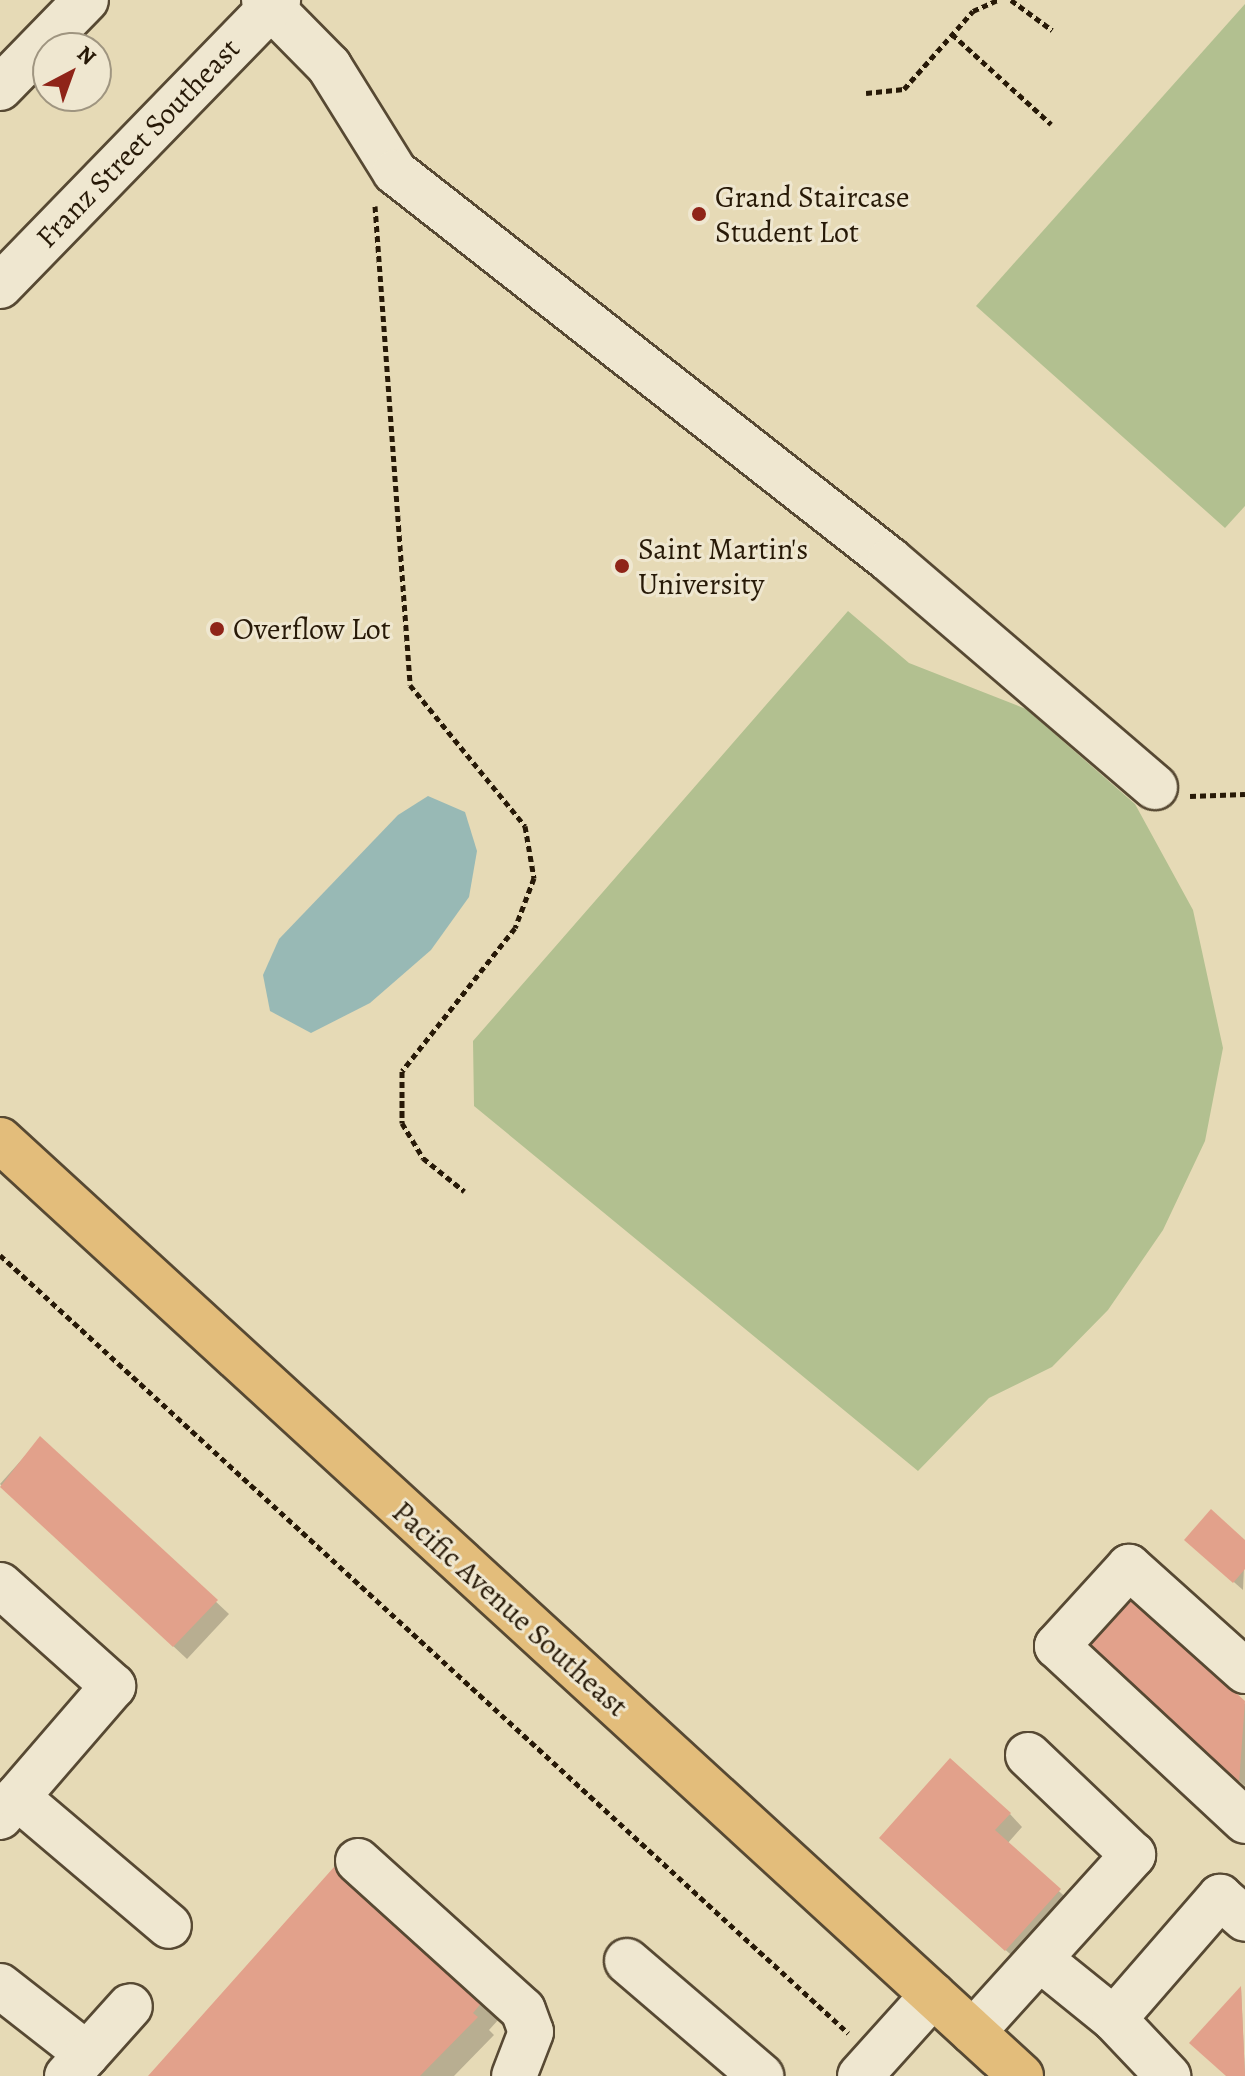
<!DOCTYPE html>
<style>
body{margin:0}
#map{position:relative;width:1245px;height:2076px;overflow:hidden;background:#e6dab6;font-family:Alegreya,serif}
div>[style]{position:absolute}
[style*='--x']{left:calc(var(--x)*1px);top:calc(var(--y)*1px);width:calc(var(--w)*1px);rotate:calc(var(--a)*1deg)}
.green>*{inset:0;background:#b2c090}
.water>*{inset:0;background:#98b9b5}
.shadow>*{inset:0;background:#0003}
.building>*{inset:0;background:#e2a18b}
.path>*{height:5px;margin-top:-2.5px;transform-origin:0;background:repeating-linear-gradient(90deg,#271907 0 6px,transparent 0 10px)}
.roads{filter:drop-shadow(2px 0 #574933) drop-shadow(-2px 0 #574933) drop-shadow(0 2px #574933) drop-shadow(0 -2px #574933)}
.minor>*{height:44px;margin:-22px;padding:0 22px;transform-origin:22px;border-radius:22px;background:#efe7d0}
.major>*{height:44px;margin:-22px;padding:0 22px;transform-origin:22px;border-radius:22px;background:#e3bd7b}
.dots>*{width:22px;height:22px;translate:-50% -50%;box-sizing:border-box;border:4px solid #efe7d0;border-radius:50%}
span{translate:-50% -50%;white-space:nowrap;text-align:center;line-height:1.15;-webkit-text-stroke:6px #efe7d0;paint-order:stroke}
.street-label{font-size:30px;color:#271907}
.poi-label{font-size:30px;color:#271907}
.left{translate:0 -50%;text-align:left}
.north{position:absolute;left:32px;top:32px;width:80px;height:80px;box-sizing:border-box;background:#efe7d0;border:2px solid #9f9580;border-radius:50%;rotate:41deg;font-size:22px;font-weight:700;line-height:32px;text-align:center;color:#271907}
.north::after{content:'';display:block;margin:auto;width:28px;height:36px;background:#8f2418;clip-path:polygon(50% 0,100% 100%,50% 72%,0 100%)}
</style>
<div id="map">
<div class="green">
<div style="clip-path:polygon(1245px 4px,1245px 506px,1225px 528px,976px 306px)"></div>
<div style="clip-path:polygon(848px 611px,909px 663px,1026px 709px,1135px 804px,1193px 910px,1223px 1048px,1205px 1141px,1163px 1230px,1108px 1310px,1052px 1367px,989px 1398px,918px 1471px,474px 1106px,473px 1041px)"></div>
</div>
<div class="water">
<div style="clip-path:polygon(428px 796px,465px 812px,477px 851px,469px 897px,431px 950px,370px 1003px,311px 1033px,270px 1011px,263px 975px,279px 939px,398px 815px)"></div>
</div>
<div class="shadow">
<div style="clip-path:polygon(41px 1438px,229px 1614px,187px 1659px,0 1484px)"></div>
<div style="clip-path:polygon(1245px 1543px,1243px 1590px,1195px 1548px)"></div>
<div style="clip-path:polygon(1128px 1598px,1245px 1704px,1245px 1786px,1100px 1656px)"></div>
<div style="clip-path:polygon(1010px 1814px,1022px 1827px,1007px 1844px,1072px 1903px,1019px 1962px,894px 1851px)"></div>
<div style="clip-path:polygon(1241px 1988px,1245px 2076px,1227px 2076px)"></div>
<div style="clip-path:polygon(482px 2002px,499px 2019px,489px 2030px,494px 2035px,454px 2076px,150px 2076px)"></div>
</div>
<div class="building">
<div style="clip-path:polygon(40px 1436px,218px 1600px,173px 1647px,0 1487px)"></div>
<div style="clip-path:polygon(1211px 1509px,1245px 1540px,1245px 1569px,1233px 1583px,1184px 1540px)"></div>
<div style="clip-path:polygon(1127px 1595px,1245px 1701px,1239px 1783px,1084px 1643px)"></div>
<div style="clip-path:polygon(950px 1758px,1011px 1813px,995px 1830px,1061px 1889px,1005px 1951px,879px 1838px)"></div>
<div style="clip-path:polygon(334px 1867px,483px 2001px,473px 2013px,478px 2017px,420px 2076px,148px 2076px)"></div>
<div style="clip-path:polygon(1241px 1986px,1245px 2076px,1226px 2076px,1189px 2043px)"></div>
</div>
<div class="path">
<div style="--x:1011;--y:0;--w:51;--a:36.2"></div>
<div style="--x:952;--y:34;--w:134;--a:42.3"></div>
<div style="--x:866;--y:93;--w:38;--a:-6"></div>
<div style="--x:904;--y:89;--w:104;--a:-48.5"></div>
<div style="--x:973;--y:11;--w:27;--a:-24"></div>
<div style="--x:375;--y:206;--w:480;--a:85.8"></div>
<div style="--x:410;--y:685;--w:182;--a:50.8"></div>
<div style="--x:525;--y:826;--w:53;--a:80.2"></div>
<div style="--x:534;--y:878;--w:53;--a:110.8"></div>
<div style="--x:515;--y:928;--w:182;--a:128.3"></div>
<div style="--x:402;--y:1071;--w:52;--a:90"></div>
<div style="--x:402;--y:1123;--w:41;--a:59"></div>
<div style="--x:423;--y:1158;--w:53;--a:38.8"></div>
<div style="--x:1190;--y:796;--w:55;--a:-2.1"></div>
<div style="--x:0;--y:1255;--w:1151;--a:42.53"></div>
</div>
<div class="roads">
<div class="minor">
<div style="--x:264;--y:0;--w:93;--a:45.4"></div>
<div style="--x:329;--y:66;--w:125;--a:58.1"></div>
<div style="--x:395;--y:172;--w:629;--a:38.09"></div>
<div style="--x:890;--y:560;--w:349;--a:40.6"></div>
<div style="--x:0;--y:88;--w:123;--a:-45.7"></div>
<div style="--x:0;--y:286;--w:399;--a:-45.8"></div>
<div style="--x:0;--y:1585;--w:152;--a:41.8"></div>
<div style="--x:113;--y:1686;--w:173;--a:130.8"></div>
<div style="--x:1245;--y:1671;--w:156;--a:-138.1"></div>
<div style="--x:1129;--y:1567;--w:107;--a:132.3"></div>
<div style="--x:1057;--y:1646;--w:257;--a:42.9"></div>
<div style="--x:17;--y:1797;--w:199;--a:40.3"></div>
<div style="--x:358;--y:1861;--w:222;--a:42.1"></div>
<div style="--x:523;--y:2010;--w:23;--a:70"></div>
<div style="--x:531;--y:2032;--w:47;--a:111.1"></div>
<div style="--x:1041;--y:1960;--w:94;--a:38.9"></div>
<div style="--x:1114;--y:2019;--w:79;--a:46.5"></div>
<div style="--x:627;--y:1961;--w:177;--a:40.6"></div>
<div style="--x:0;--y:1986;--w:110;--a:38"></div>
<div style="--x:87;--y:2054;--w:30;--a:132"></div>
<div style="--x:1114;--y:2019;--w:162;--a:-49"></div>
<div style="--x:1220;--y:1897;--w:33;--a:41"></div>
<div style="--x:973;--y:2032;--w:239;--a:-47.9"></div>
<div style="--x:1133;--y:1855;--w:145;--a:-136.4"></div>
<div style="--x:87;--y:2054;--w:64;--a:-48.1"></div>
<div style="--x:860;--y:2076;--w:109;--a:-48"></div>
</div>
<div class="major">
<div style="--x:0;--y:1140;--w:1385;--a:42.51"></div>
</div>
</div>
<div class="dots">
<div style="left:699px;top:214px;background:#8f2418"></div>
<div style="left:622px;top:566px;background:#8f2418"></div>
<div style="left:217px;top:629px;background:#8f2418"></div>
</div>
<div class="street-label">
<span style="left:138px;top:143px;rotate:-46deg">Franz Street Southeast</span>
<span style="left:510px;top:1609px;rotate:42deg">Pacific Avenue Southeast</span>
</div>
<div class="poi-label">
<span class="left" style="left:715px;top:214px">Grand Staircase<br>Student Lot</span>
<span class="left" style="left:638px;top:566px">Saint Martin's<br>University</span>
<span class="left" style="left:233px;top:629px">Overflow Lot</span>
</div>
<div class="north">N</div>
</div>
